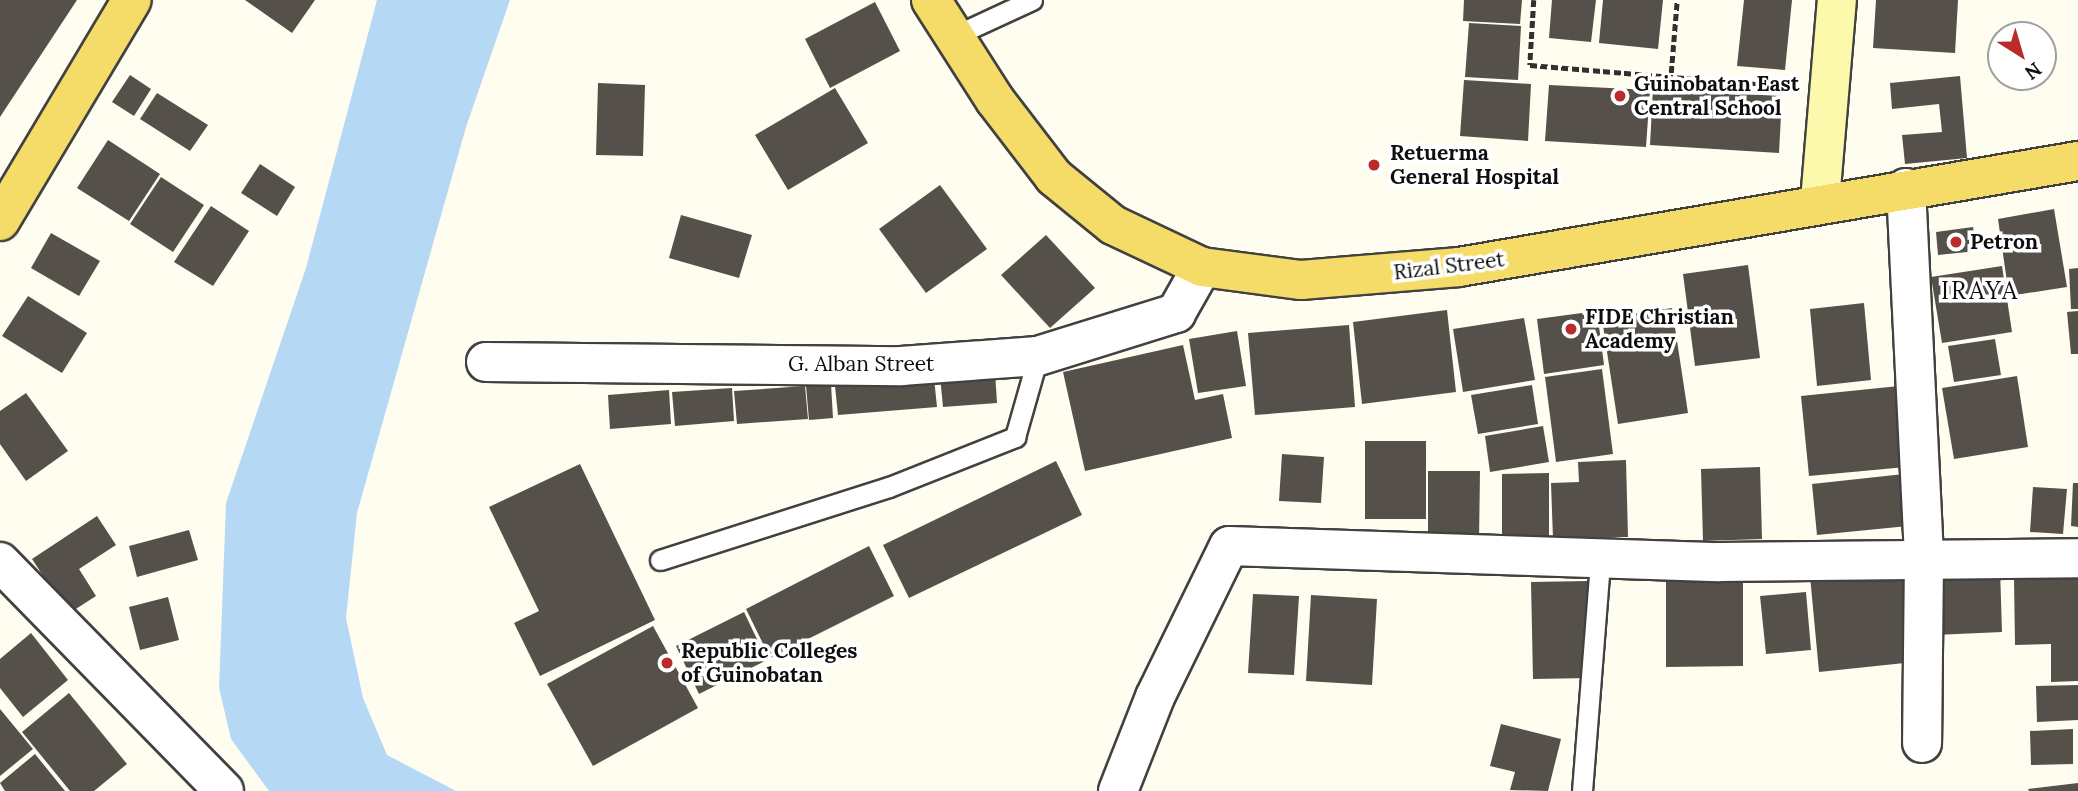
<!DOCTYPE html>
<style>
body{margin:0}
#map{position:relative;width:2078px;height:791px;overflow:hidden;background:#fffdef;font-family:Lora,serif}
div>[style]{position:absolute}
[style*='--x']{left:calc(var(--x)*1px);top:calc(var(--y)*1px);width:calc(var(--w)*1px);rotate:calc(var(--a)*1deg)}
.water>*{inset:0;background:#b5d9f5}
.building>*{inset:0;background:#56504a}
.path>*{height:4.5px;margin-top:-2.25px;transform-origin:0;background:repeating-linear-gradient(90deg,#303030 0 7px,transparent 0 10.5px)}
.roads{filter:drop-shadow(2px 0 #414141) drop-shadow(-2px 0 #414141) drop-shadow(0 2px #414141) drop-shadow(0 -2px #414141)}
.service>*{height:19px;margin:-9.5px;padding:0 9.5px;transform-origin:9.5px;border-radius:9.5px;background:#fff}
.minor>*{height:38px;margin:-19px;padding:0 19px;transform-origin:19px;border-radius:19px;background:#fff}
.secondary>*{height:38px;margin:-19px;padding:0 19px;transform-origin:19px;border-radius:19px;background:#fdf9ac}
.primary>*{height:38px;margin:-19px;padding:0 19px;transform-origin:19px;border-radius:19px;background:#f5dc68}
.dots>*{width:19px;height:19px;translate:-50% -50%;box-sizing:border-box;border:4px solid #fff;border-radius:50%}
span{translate:-50% -50%;white-space:nowrap;text-align:center;line-height:1.15;-webkit-text-stroke:7px #fff;paint-order:stroke}
.poi-label{font-size:21px;color:#0e0e0e;font-weight:700}
.left{translate:0 -50%;text-align:left}
.street-label{font-size:21px;color:#0e0e0e}
.quarter-label{font-size:24px;color:#0e0e0e;letter-spacing:2px}
.north{position:absolute;left:1987px;top:21px;width:70px;height:70px;box-sizing:border-box;background:#fff;border:2px solid #9f9f9f;border-radius:50%;rotate:143deg;font-size:19px;font-weight:700;line-height:28px;text-align:center;color:#0e0e0e}
.north::after{content:'';display:block;margin:auto;width:24px;height:32px;background:#bb2b29;clip-path:polygon(50% 0,100% 100%,50% 72%,0 100%)}
</style>
<div id="map">
<div class="water">
<div style="clip-path:polygon(377px 0,510px 0,466px 127px,357px 513px,346px 618px,363px 698px,387px 755px,456px 791px,269px 791px,231px 739px,219px 688px,226px 503px,306px 268px)"></div>
</div>
<div class="building">
<div style="clip-path:polygon(0 0,77px 0,0 117px)"></div>
<div style="clip-path:polygon(245px 0,315px 0,292px 33px)"></div>
<div style="clip-path:polygon(1464px 0,1522px 0,1520px 24px,1463px 21px)"></div>
<div style="clip-path:polygon(1552px 0,1596px 0,1591px 42px,1549px 38px)"></div>
<div style="clip-path:polygon(1603px 0,1663px 0,1658px 49px,1599px 43px)"></div>
<div style="clip-path:polygon(1744px 0,1792px 0,1785px 70px,1737px 66px)"></div>
<div style="clip-path:polygon(1876px 0,1958px 0,1955px 53px,1873px 48px)"></div>
<div style="clip-path:polygon(875px 2px,900px 51px,830px 88px,805px 39px)"></div>
<div style="clip-path:polygon(1469px 23px,1521px 26px,1518px 80px,1465px 77px)"></div>
<div style="clip-path:polygon(130px 75px,151px 89px,134px 116px,112px 102px)"></div>
<div style="clip-path:polygon(1960px 76px,1967px 158px,1905px 164px,1902px 135px,1942px 132px,1939px 104px,1892px 109px,1890px 83px)"></div>
<div style="clip-path:polygon(1464px 80px,1531px 84px,1528px 141px,1460px 136px)"></div>
<div style="clip-path:polygon(598px 83px,645px 85px,643px 156px,596px 155px)"></div>
<div style="clip-path:polygon(1549px 85px,1650px 90px,1646px 147px,1545px 141px)"></div>
<div style="clip-path:polygon(835px 88px,868px 143px,788px 190px,755px 135px)"></div>
<div style="clip-path:polygon(1653px 89px,1782px 96px,1779px 153px,1650px 145px)"></div>
<div style="clip-path:polygon(157px 93px,208px 125px,190px 151px,140px 119px)"></div>
<div style="clip-path:polygon(108px 140px,160px 174px,129px 221px,77px 188px)"></div>
<div style="clip-path:polygon(260px 164px,295px 187px,277px 216px,241px 193px)"></div>
<div style="clip-path:polygon(161px 177px,204px 205px,173px 252px,130px 224px)"></div>
<div style="clip-path:polygon(940px 185px,987px 249px,926px 293px,879px 229px)"></div>
<div style="clip-path:polygon(211px 206px,249px 231px,213px 286px,174px 262px)"></div>
<div style="clip-path:polygon(2054px 209px,2067px 287px,2009px 296px,1998px 219px)"></div>
<div style="clip-path:polygon(681px 215px,752px 235px,739px 278px,669px 258px)"></div>
<div style="clip-path:polygon(1973px 227px,1977px 251px,1938px 255px,1936px 232px)"></div>
<div style="clip-path:polygon(51px 233px,100px 261px,79px 296px,31px 268px)"></div>
<div style="clip-path:polygon(1046px 235px,1095px 288px,1050px 328px,1001px 275px)"></div>
<div style="clip-path:polygon(1748px 265px,1760px 358px,1695px 366px,1683px 274px)"></div>
<div style="clip-path:polygon(2002px 266px,2012px 332px,1942px 343px,1931px 277px)"></div>
<div style="clip-path:polygon(2078px 268px,2078px 309px,2071px 309px,2069px 269px)"></div>
<div style="clip-path:polygon(28px 296px,87px 333px,62px 373px,2px 336px)"></div>
<div style="clip-path:polygon(1864px 303px,1871px 380px,1817px 386px,1810px 309px)"></div>
<div style="clip-path:polygon(1672px 308px,1688px 413px,1618px 424px,1602px 319px)"></div>
<div style="clip-path:polygon(1447px 310px,1456px 392px,1362px 404px,1353px 322px)"></div>
<div style="clip-path:polygon(1597px 311px,1604px 365px,1544px 374px,1537px 319px)"></div>
<div style="clip-path:polygon(2078px 311px,2078px 354px,2071px 354px,2067px 312px)"></div>
<div style="clip-path:polygon(1524px 318px,1535px 380px,1463px 392px,1453px 329px)"></div>
<div style="clip-path:polygon(1349px 325px,1355px 407px,1255px 415px,1248px 333px)"></div>
<div style="clip-path:polygon(1237px 331px,1246px 386px,1198px 393px,1189px 339px)"></div>
<div style="clip-path:polygon(1995px 339px,2001px 375px,1954px 382px,1948px 346px)"></div>
<div style="clip-path:polygon(1183px 345px,1195px 400px,1223px 394px,1232px 438px,1085px 471px,1063px 372px)"></div>
<div style="clip-path:polygon(1602px 369px,1613px 454px,1556px 462px,1545px 377px)"></div>
<div style="clip-path:polygon(995px 372px,997px 403px,943px 407px,940px 376px)"></div>
<div style="clip-path:polygon(2017px 376px,2028px 447px,1954px 459px,1942px 388px)"></div>
<div style="clip-path:polygon(934px 378px,937px 407px,838px 415px,835px 386px)"></div>
<div style="clip-path:polygon(831px 384px,833px 418px,809px 420px,806px 386px)"></div>
<div style="clip-path:polygon(1532px 385px,1538px 424px,1478px 434px,1471px 395px)"></div>
<div style="clip-path:polygon(805px 386px,808px 419px,737px 424px,734px 391px)"></div>
<div style="clip-path:polygon(1899px 386px,1906px 467px,1809px 476px,1801px 396px)"></div>
<div style="clip-path:polygon(732px 388px,734px 421px,675px 426px,672px 392px)"></div>
<div style="clip-path:polygon(669px 390px,671px 424px,610px 429px,608px 395px)"></div>
<div style="clip-path:polygon(26px 393px,68px 451px,26px 481px,0 444px,0 411px)"></div>
<div style="clip-path:polygon(1543px 426px,1549px 462px,1490px 472px,1485px 436px)"></div>
<div style="clip-path:polygon(1365px 441px,1426px 441px,1426px 519px,1365px 519px)"></div>
<div style="clip-path:polygon(1282px 454px,1324px 457px,1321px 503px,1279px 501px)"></div>
<div style="clip-path:polygon(1626px 460px,1628px 537px,1553px 539px,1551px 483px,1579px 482px,1578px 462px)"></div>
<div style="clip-path:polygon(1056px 461px,1082px 515px,909px 598px,883px 545px)"></div>
<div style="clip-path:polygon(580px 464px,655px 620px,540px 676px,514px 623px,539px 611px,489px 507px)"></div>
<div style="clip-path:polygon(1760px 467px,1762px 539px,1703px 541px,1701px 469px)"></div>
<div style="clip-path:polygon(1428px 471px,1480px 471px,1479px 541px,1428px 541px)"></div>
<div style="clip-path:polygon(1549px 473px,1549px 542px,1502px 542px,1502px 474px)"></div>
<div style="clip-path:polygon(1904px 474px,1908px 526px,1817px 535px,1812px 484px)"></div>
<div style="clip-path:polygon(2073px 483px,2078px 483px,2078px 527px,2071px 526px)"></div>
<div style="clip-path:polygon(2033px 487px,2067px 489px,2063px 534px,2030px 532px)"></div>
<div style="clip-path:polygon(97px 516px,116px 545px,79px 569px,96px 596px,68px 614px,32px 559px)"></div>
<div style="clip-path:polygon(189px 530px,198px 560px,137px 577px,129px 546px)"></div>
<div style="clip-path:polygon(869px 546px,894px 596px,770px 658px,746px 609px)"></div>
<div style="clip-path:polygon(1905px 566px,1914px 662px,1819px 672px,1810px 576px)"></div>
<div style="clip-path:polygon(2000px 569px,2002px 632px,1935px 635px,1933px 572px)"></div>
<div style="clip-path:polygon(2078px 577px,2078px 681px,2051px 682px,2051px 644px,2015px 645px,2014px 579px)"></div>
<div style="clip-path:polygon(1743px 579px,1743px 666px,1666px 667px,1666px 580px)"></div>
<div style="clip-path:polygon(1588px 581px,1590px 678px,1533px 679px,1531px 582px)"></div>
<div style="clip-path:polygon(1806px 592px,1811px 650px,1766px 654px,1760px 596px)"></div>
<div style="clip-path:polygon(1253px 594px,1299px 596px,1294px 675px,1248px 673px)"></div>
<div style="clip-path:polygon(1311px 595px,1377px 599px,1372px 685px,1306px 681px)"></div>
<div style="clip-path:polygon(168px 597px,179px 640px,140px 650px,129px 607px)"></div>
<div style="clip-path:polygon(744px 612px,767px 660px,699px 694px,676px 646px)"></div>
<div style="clip-path:polygon(653px 626px,698px 708px,593px 766px,547px 684px)"></div>
<div style="clip-path:polygon(31px 633px,68px 680px,23px 717px,0 688px,0 659px)"></div>
<div style="clip-path:polygon(2078px 685px,2078px 720px,2037px 722px,2036px 686px)"></div>
<div style="clip-path:polygon(69px 693px,127px 764px,94px 791px,70px 791px,22px 732px)"></div>
<div style="clip-path:polygon(0 709px,33px 749px,0 776px)"></div>
<div style="clip-path:polygon(1501px 724px,1561px 739px,1548px 791px,1510px 790px,1515px 772px,1490px 766px)"></div>
<div style="clip-path:polygon(2073px 729px,2073px 764px,2031px 765px,2030px 731px)"></div>
<div style="clip-path:polygon(35px 754px,65px 791px,5px 791px,0 783px)"></div>
<div style="clip-path:polygon(2078px 783px,2078px 791px,2029px 791px,2028px 789px)"></div>
</div>
<div class="path">
<div style="--x:1534;--y:0;--w:65;--a:93.5"></div>
<div style="--x:1530;--y:65;--w:264;--a:4.8"></div>
<div style="--x:1671;--y:73;--w:73;--a:-85.3"></div>
</div>
<div class="roads">
<div class="service">
<div style="--x:954;--y:36;--w:86;--a:-24.8"></div>
<div style="--x:660;--y:560;--w:240;--a:-17.7"></div>
<div style="--x:889;--y:487;--w:136;--a:-21.6"></div>
<div style="--x:1015;--y:437;--w:84;--a:-74.1"></div>
<div style="--x:1582;--y:791;--w:232;--a:-85.5"></div>
</div>
<div class="minor">
<div style="--x:1906;--y:188;--w:370;--a:87.2"></div>
<div style="--x:1924;--y:558;--w:185;--a:90.6"></div>
<div style="--x:486;--y:362;--w:415;--a:0.6"></div>
<div style="--x:901;--y:366;--w:137;--a:-4.2"></div>
<div style="--x:1038;--y:356;--w:145;--a:-17.3"></div>
<div style="--x:1176;--y:313;--w:53;--a:-60.5"></div>
<div style="--x:0;--y:562;--w:320;--a:45.6"></div>
<div style="--x:1118;--y:791;--w:101;--a:-68.5"></div>
<div style="--x:1155;--y:697;--w:168;--a:-63.9"></div>
<div style="--x:1229;--y:546;--w:490;--a:1.9"></div>
<div style="--x:1719;--y:562;--w:359;--a:-0.6"></div>
</div>
<div class="secondary">
<div style="--x:1820;--y:201;--w:202;--a:-85.2"></div>
</div>
<div class="primary">
<div style="--x:931;--y:0;--w:119;--a:57.4"></div>
<div style="--x:995;--y:100;--w:97;--a:52.5"></div>
<div style="--x:1054;--y:177;--w:76;--a:39.1"></div>
<div style="--x:1113;--y:225;--w:98;--a:25.3"></div>
<div style="--x:1202;--y:267;--w:100;--a:7.5"></div>
<div style="--x:1301;--y:280;--w:159;--a:-4.7"></div>
<div style="--x:1459;--y:267;--w:628;--a:-9.72"></div>
<div style="--x:0;--y:221;--w:257;--a:-59.2"></div>
</div>
</div>
<div class="dots">
<div style="left:1620px;top:96px;background:#bb2b29"></div>
<div style="left:1374px;top:165px;background:#bb2b29"></div>
<div style="left:1956px;top:242px;background:#bb2b29"></div>
<div style="left:1571px;top:329px;background:#bb2b29"></div>
<div style="left:667px;top:663px;background:#bb2b29"></div>
</div>
<div class="poi-label">
<span class="left" style="left:1634px;top:96px">Guinobatan East<br>Central School</span>
<span class="left" style="left:1390px;top:165px">Retuerma<br>General Hospital</span>
<span class="left" style="left:1970px;top:242px">Petron</span>
<span class="left" style="left:1585px;top:329px">FIDE Christian<br>Academy</span>
<span class="left" style="left:681px;top:663px">Republic Colleges<br>of Guinobatan</span>
</div>
<div class="street-label">
<span style="left:1449px;top:266px;rotate:-7deg">Rizal Street</span>
<span style="left:861px;top:364px">G. Alban Street</span>
</div>
<div class="quarter-label">
<span style="left:1980px;top:291px">IRAYA</span>
</div>
<div class="north">N</div>
</div>
